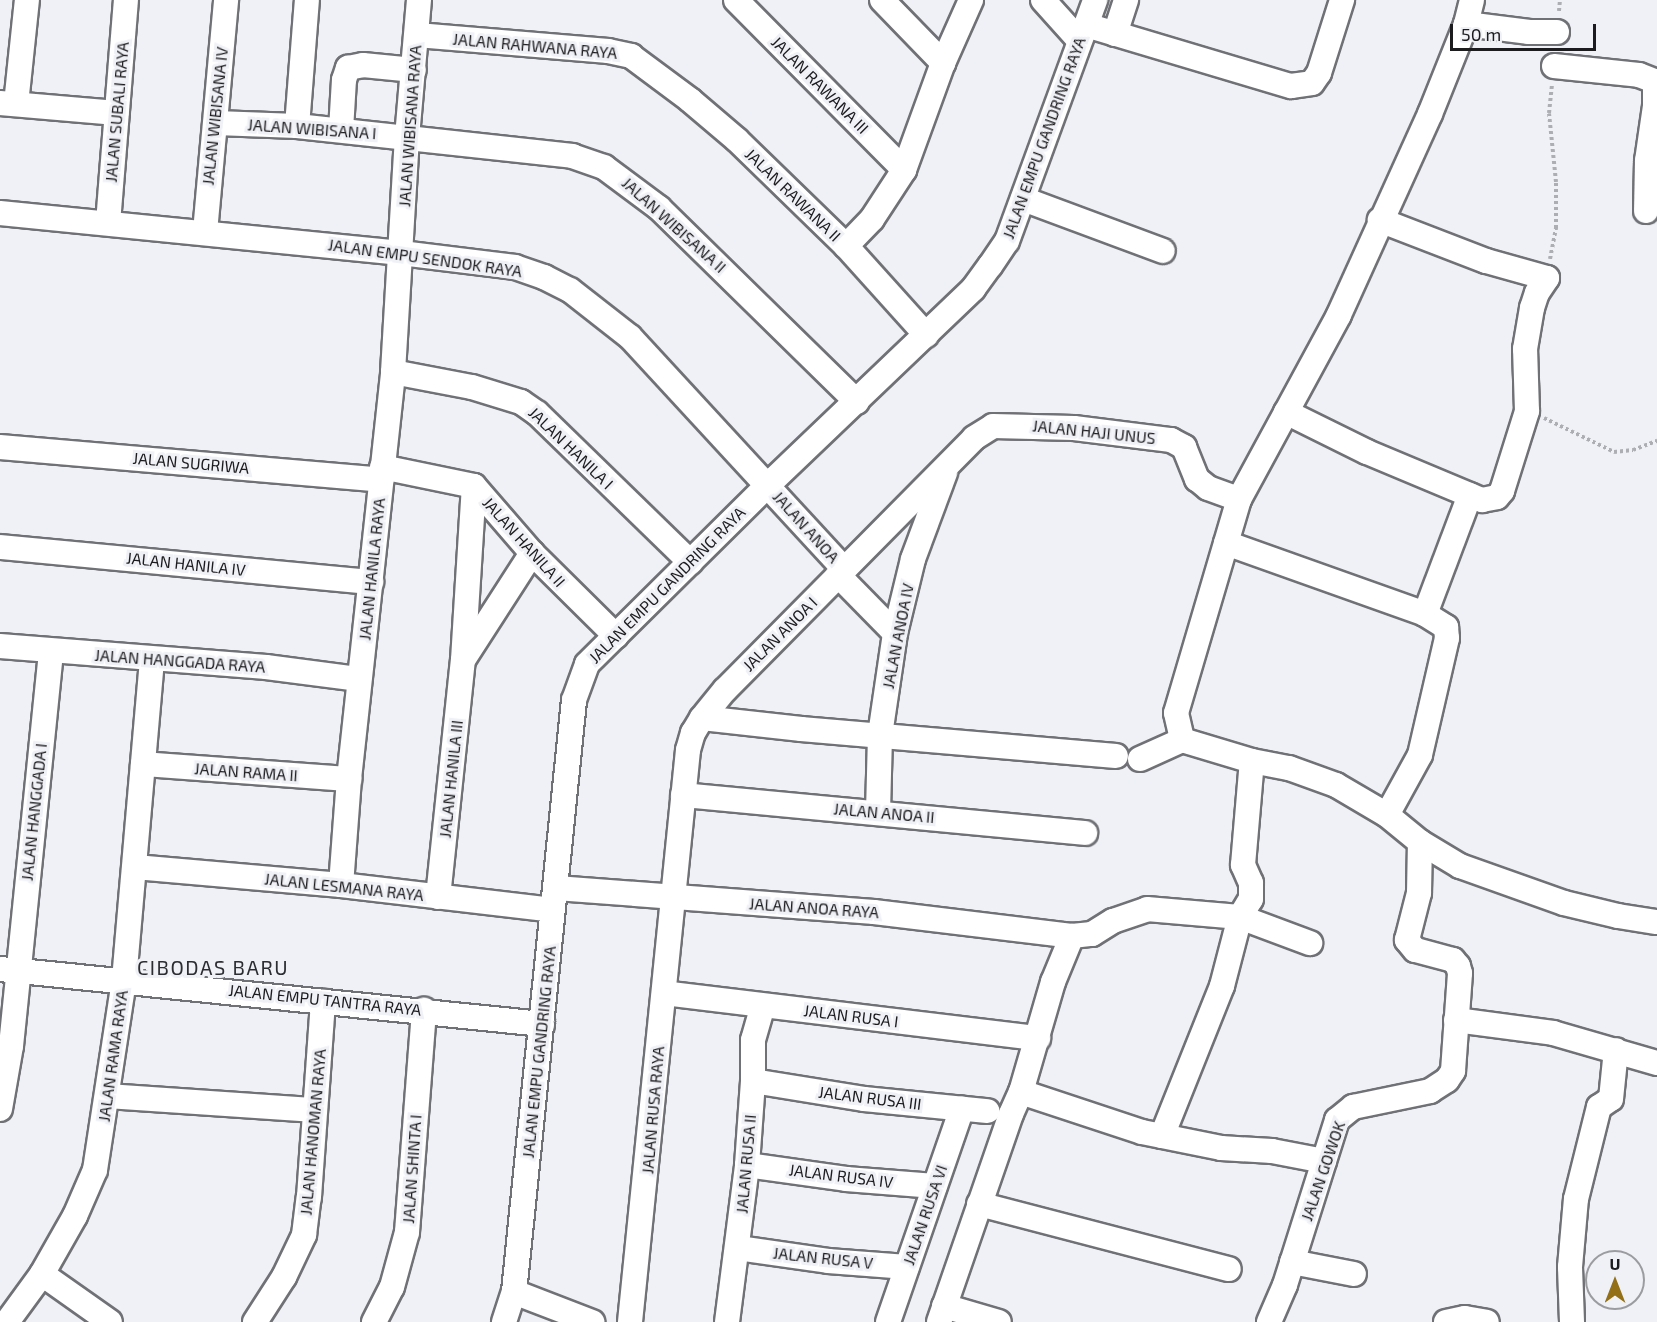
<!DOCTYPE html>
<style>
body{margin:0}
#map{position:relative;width:1657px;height:1322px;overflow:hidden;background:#f0f1f7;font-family:"Exo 2",sans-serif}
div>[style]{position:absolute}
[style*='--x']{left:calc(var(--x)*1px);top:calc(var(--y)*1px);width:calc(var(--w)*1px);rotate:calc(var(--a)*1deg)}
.path>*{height:4px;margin-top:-2px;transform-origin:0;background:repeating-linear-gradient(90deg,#adaeb3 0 3px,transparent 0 6px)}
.roads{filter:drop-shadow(2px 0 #707176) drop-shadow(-2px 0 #707176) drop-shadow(0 2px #707176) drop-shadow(0 -2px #707176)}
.minor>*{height:24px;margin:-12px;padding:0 12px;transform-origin:12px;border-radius:12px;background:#fff}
span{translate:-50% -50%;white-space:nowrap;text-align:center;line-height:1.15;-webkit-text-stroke:6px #f0f1f7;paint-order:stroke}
.street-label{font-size:16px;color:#1c1c1e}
.quarter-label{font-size:20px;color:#2c2d32;letter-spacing:1.5px}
.north{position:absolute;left:1585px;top:1250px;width:60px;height:60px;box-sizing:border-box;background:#f0f1f7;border:2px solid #9b9ca0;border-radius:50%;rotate:0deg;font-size:16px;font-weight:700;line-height:24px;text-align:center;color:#1c1c1e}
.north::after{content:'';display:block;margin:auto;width:21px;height:27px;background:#937018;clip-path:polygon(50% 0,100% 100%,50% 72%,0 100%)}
.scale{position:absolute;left:1450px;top:24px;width:146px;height:27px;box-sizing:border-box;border:3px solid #1c1c1e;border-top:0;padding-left:8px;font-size:18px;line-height:21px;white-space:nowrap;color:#1c1c1e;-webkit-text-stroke:4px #f0f1f7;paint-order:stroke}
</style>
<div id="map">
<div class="path">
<div style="--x:1559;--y:11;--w:11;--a:-85"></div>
<div style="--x:1550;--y:259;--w:32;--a:-79"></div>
<div style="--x:1556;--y:228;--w:46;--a:-90"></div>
<div style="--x:1556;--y:182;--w:69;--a:-95.8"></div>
<div style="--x:1549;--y:113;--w:29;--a:-84"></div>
<div style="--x:1544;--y:418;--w:78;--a:25.9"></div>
<div style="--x:1614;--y:452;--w:19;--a:-6"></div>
<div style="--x:1633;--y:450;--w:26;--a:-21"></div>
</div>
<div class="roads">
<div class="minor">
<div style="--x:736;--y:0;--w:239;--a:45.3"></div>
<div style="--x:882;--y:0;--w:88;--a:45.9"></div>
<div style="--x:1043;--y:0;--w:54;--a:48"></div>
<div style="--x:1472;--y:0;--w:25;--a:104"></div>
<div style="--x:1466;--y:24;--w:97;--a:111.8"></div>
<div style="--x:1430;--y:114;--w:221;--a:114.4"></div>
<div style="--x:1339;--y:315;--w:209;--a:118.5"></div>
<div style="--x:1239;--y:499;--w:223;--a:106.4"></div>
<div style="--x:1176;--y:713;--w:28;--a:77"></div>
<div style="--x:1182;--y:740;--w:73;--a:16.7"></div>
<div style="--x:1252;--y:761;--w:38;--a:11"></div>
<div style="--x:1289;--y:768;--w:50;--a:19.9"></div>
<div style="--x:1336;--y:785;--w:59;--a:30.5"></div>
<div style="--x:1387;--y:815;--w:43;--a:39.3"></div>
<div style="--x:1420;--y:842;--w:47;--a:31"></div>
<div style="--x:1460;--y:866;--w:110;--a:19.6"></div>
<div style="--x:1564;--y:903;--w:56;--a:13.5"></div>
<div style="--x:1618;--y:916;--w:39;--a:9"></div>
<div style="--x:1466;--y:24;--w:64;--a:7.2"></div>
<div style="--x:1529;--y:32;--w:28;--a:0"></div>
<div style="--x:1086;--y:25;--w:214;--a:16.6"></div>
<div style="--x:1291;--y:86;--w:21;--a:-8"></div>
<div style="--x:1312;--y:83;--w:12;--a:-55"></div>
<div style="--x:1319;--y:73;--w:77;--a:-72.5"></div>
<div style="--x:1115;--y:34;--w:36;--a:-72"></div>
<div style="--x:417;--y:35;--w:192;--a:4.8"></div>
<div style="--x:608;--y:51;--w:24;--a:12"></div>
<div style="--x:631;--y:56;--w:74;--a:36.7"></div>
<div style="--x:690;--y:100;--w:62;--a:40.4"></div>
<div style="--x:737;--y:140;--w:152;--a:44.2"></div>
<div style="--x:846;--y:246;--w:120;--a:48"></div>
<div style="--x:1554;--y:66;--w:85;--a:6"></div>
<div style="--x:1639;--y:75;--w:17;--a:21"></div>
<div style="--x:1655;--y:81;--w:25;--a:90"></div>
<div style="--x:1655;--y:106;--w:56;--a:98.3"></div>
<div style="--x:1647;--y:161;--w:50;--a:91.1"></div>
<div style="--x:0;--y:103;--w:117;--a:4.9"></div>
<div style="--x:16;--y:104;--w:105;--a:-84"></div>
<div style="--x:216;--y:123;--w:81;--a:2.1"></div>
<div style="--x:297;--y:126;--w:277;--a:6.2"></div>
<div style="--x:572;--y:156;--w:34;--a:19"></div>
<div style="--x:604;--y:167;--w:69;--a:36.7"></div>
<div style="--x:659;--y:208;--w:277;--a:44.4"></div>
<div style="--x:297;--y:126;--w:126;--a:-85.5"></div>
<div style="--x:341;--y:130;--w:50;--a:-86.6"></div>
<div style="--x:344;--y:80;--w:13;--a:-72"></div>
<div style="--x:348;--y:68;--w:15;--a:-11"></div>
<div style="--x:363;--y:65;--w:51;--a:5.6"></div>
<div style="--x:1023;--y:199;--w:149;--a:20.4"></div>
<div style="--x:0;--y:213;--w:403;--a:5.7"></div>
<div style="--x:401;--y:253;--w:115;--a:7"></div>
<div style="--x:515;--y:267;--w:31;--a:19"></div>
<div style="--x:544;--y:277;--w:29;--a:27"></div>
<div style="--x:570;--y:290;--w:76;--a:38.1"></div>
<div style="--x:630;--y:337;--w:316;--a:47.3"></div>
<div style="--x:108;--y:223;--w:224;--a:-85.4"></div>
<div style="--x:205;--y:232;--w:233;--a:-84.8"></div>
<div style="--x:846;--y:246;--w:37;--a:-46"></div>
<div style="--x:872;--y:219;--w:59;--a:-56.9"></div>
<div style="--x:904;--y:170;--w:114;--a:-70"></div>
<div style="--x:943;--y:63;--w:69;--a:-66"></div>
<div style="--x:393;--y:372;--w:80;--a:10.8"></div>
<div style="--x:472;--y:387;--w:51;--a:17"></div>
<div style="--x:521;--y:402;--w:19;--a:35"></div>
<div style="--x:537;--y:413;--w:214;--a:44.2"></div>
<div style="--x:1286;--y:412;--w:90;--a:26.3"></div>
<div style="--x:1367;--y:452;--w:125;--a:22.7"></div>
<div style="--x:1482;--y:500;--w:15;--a:-11"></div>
<div style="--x:1497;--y:497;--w:8;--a:-50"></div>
<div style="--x:1502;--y:491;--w:84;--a:-72.6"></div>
<div style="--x:1527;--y:411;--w:62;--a:-91.8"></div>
<div style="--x:1525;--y:349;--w:42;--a:-80.3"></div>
<div style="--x:1532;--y:308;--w:16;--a:-72"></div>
<div style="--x:1537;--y:293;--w:18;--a:-56"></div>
<div style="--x:1547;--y:278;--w:63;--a:-164.4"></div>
<div style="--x:1486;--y:261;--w:114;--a:-158.9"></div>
<div style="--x:0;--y:447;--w:383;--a:4.9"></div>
<div style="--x:382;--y:467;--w:94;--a:11.7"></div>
<div style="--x:474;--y:486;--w:89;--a:49.1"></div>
<div style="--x:532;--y:553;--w:118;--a:44.7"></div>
<div style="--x:1226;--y:543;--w:211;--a:19.6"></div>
<div style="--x:1425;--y:614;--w:25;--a:32"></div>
<div style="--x:1446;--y:627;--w:11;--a:85"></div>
<div style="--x:1447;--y:638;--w:120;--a:103"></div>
<div style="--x:1420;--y:755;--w:68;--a:118.8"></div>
<div style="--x:0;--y:547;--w:373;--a:5.4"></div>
<div style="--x:838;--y:575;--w:81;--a:45.5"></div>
<div style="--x:1425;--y:614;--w:127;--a:-69.3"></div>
<div style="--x:0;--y:646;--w:267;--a:4.5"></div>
<div style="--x:266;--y:667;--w:94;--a:7.4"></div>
<div style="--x:465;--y:657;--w:124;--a:-57.2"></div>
<div style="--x:702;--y:718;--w:100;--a:6.3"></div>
<div style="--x:801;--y:729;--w:316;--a:4.9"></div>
<div style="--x:1140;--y:759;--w:46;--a:-24.3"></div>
<div style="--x:143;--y:764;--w:207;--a:4.2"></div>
<div style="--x:683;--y:795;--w:404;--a:5.4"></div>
<div style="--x:878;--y:812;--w:77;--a:-88.5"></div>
<div style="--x:880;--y:735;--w:103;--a:-81.6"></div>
<div style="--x:895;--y:633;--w:76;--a:-76.3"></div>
<div style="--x:913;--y:559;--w:92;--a:-69.6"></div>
<div style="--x:135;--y:867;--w:207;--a:5"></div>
<div style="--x:341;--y:885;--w:213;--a:6.7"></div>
<div style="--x:341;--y:885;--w:106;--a:-85.7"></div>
<div style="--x:349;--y:779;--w:409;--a:-83.8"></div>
<div style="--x:393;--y:372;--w:235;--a:-86.6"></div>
<div style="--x:407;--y:137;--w:138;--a:-85"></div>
<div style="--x:556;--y:888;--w:319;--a:4.3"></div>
<div style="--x:874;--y:912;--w:199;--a:6.9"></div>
<div style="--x:1072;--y:936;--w:20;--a:-6"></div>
<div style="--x:1092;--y:934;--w:25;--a:-32"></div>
<div style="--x:1113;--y:921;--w:36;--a:-19"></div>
<div style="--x:1147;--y:909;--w:93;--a:4.9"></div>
<div style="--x:1240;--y:917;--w:75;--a:20.4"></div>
<div style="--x:438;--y:897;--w:238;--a:-84"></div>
<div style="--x:463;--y:660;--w:174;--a:-86.4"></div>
<div style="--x:0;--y:969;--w:545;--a:5.79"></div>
<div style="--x:664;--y:993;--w:377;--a:6.9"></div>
<div style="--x:1456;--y:1020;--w:98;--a:7.6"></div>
<div style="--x:1553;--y:1033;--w:108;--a:16.1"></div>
<div style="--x:753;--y:1081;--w:112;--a:9.2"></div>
<div style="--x:864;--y:1099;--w:124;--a:5.6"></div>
<div style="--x:1021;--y:1092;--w:127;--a:18.3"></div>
<div style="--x:1142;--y:1132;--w:81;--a:11.4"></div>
<div style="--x:1221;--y:1148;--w:51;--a:3.4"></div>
<div style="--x:1272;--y:1151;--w:53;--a:10.9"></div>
<div style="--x:108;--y:1096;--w:207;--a:3.9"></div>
<div style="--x:0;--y:1109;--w:64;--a:-80.1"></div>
<div style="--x:11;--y:1046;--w:396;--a:-84.2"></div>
<div style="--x:1162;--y:1136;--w:162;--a:-68.2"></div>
<div style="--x:1222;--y:986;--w:71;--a:-75.4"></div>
<div style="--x:1240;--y:917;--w:21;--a:-59"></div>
<div style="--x:1251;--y:899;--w:16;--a:-90"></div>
<div style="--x:1251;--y:883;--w:20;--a:-114"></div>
<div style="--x:1243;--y:865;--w:104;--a:-85.1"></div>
<div style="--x:747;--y:1165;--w:100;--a:8"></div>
<div style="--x:846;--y:1179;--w:89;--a:4.5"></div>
<div style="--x:979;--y:1204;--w:258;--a:14.6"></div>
<div style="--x:738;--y:1248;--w:91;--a:8.2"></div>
<div style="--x:828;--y:1261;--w:79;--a:4.3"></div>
<div style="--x:1292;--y:1262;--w:63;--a:11"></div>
<div style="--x:42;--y:1274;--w:83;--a:35.2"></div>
<div style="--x:514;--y:1292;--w:84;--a:21"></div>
<div style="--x:944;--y:1306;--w:57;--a:16.2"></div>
<div style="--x:7;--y:1322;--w:59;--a:-53.9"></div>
<div style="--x:42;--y:1274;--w:67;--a:-60.4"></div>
<div style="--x:75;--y:1216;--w:50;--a:-66.5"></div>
<div style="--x:95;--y:1170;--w:192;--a:-81.3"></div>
<div style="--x:124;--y:980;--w:322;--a:-85"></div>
<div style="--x:255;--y:1322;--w:54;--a:-57.2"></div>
<div style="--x:284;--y:1277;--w:47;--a:-64.5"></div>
<div style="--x:304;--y:1235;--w:38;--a:-83"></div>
<div style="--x:309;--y:1197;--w:196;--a:-85.9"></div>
<div style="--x:374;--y:1322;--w:39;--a:-63"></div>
<div style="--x:392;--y:1287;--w:57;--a:-74.7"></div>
<div style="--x:407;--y:1232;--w:223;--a:-85.6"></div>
<div style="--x:504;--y:1322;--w:32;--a:-72"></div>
<div style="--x:514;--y:1292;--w:595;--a:-84.21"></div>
<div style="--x:574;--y:700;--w:38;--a:-70"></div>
<div style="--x:587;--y:664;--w:255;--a:-44.7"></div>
<div style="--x:768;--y:485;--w:284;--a:-43.7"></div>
<div style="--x:973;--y:289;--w:29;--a:-54"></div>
<div style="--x:990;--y:266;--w:30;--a:-56"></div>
<div style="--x:1007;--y:241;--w:257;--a:-69.9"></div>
<div style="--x:630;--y:1322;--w:575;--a:-84.21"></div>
<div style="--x:688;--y:750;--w:18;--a:-74"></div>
<div style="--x:693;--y:733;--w:17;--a:-59"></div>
<div style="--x:702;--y:718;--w:36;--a:-51"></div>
<div style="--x:725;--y:690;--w:354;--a:-45.3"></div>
<div style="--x:974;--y:438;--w:22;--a:-32"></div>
<div style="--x:993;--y:426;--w:81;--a:1.4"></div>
<div style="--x:1074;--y:428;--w:98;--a:7.1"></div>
<div style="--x:1171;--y:440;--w:15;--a:28"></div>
<div style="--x:1184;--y:447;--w:35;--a:68"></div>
<div style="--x:1197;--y:479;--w:14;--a:39"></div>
<div style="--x:1208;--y:488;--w:33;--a:20"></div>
<div style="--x:727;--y:1322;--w:158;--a:-82.7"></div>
<div style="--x:747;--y:1165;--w:84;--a:-85.9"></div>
<div style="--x:753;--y:1081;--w:41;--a:-90"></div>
<div style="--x:753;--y:1040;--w:35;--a:-74"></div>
<div style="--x:888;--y:1322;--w:226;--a:-70.9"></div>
<div style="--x:939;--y:1322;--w:220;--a:-70.9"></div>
<div style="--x:1011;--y:1114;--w:24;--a:-66"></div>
<div style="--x:1021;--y:1092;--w:115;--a:-73.8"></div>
<div style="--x:1053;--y:982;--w:50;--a:-67.6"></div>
<div style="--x:1269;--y:1322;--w:40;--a:-66.6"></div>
<div style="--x:1285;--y:1285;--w:173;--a:-72.5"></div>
<div style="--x:1337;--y:1120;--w:21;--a:-39"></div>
<div style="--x:1353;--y:1107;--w:79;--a:-11.7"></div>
<div style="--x:1430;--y:1091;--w:20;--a:-33"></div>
<div style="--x:1447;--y:1080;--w:11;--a:-56"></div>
<div style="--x:1453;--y:1071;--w:98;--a:-85.9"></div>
<div style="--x:1460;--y:973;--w:7;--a:-106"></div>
<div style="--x:1458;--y:966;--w:8;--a:-130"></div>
<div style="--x:1453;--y:960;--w:39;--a:-165"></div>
<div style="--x:1415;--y:950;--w:13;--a:-129"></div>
<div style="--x:1407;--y:940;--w:49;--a:-75.7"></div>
<div style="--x:1419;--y:893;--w:51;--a:-88.9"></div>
<div style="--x:1446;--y:1322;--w:19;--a:-12"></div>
<div style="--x:1465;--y:1318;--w:22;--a:10"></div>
<div style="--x:1572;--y:1322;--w:55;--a:-92.1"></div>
<div style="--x:1570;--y:1267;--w:68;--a:-85"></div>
<div style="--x:1576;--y:1199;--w:95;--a:-76"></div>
<div style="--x:1599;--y:1107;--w:14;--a:-34"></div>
<div style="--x:1611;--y:1099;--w:49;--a:-84.2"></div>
</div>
</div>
<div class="street-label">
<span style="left:535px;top:46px;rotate:5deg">JALAN RAHWANA RAYA</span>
<span style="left:820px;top:85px;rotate:45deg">JALAN RAWANA III</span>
<span style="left:117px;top:112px;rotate:-85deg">JALAN SUBALI RAYA</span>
<span style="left:215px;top:116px;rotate:-84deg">JALAN WIBISANA IV</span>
<span style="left:410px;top:126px;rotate:-86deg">JALAN WIBISANA RAYA</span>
<span style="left:312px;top:129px;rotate:4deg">JALAN WIBISANA I</span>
<span style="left:1044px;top:138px;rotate:-70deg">JALAN EMPU GANDRING RAYA</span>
<span style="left:793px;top:195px;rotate:44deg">JALAN RAWANA II</span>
<span style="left:674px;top:225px;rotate:42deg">JALAN WIBISANA II</span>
<span style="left:425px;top:258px;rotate:8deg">JALAN EMPU SENDOK RAYA</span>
<span style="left:1094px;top:432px;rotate:6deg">JALAN HAJI UNUS</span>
<span style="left:571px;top:448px;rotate:44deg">JALAN HANILA I</span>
<span style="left:191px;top:463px;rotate:5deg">JALAN SUGRIWA</span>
<span style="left:806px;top:527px;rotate:48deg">JALAN ANOA</span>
<span style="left:524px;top:542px;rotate:48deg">JALAN HANILA II</span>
<span style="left:186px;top:564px;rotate:6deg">JALAN HANILA IV</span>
<span style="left:372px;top:569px;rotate:-84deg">JALAN HANILA RAYA</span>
<span style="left:667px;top:585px;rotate:-45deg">JALAN EMPU GANDRING RAYA</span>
<span style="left:780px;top:634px;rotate:-45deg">JALAN ANOA I</span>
<span style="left:898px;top:636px;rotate:-79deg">JALAN ANOA IV</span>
<span style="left:180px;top:661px;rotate:4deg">JALAN HANGGADA RAYA</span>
<span style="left:246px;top:772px;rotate:4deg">JALAN RAMA II</span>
<span style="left:451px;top:779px;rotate:-84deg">JALAN HANILA III</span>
<span style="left:34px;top:812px;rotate:-84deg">JALAN HANGGADA I</span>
<span style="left:884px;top:813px;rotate:5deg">JALAN ANOA II</span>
<span style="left:344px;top:887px;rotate:6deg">JALAN LESMANA RAYA</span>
<span style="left:814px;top:908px;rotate:4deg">JALAN ANOA RAYA</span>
<span style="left:325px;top:1000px;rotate:6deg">JALAN EMPU TANTRA RAYA</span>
<span style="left:851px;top:1016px;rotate:7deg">JALAN RUSA I</span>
<span style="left:539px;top:1052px;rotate:-84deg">JALAN EMPU GANDRING RAYA</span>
<span style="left:113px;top:1056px;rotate:-82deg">JALAN RAMA RAYA</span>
<span style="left:870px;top:1098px;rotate:7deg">JALAN RUSA III</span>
<span style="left:653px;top:1110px;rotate:-85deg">JALAN RUSA RAYA</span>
<span style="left:313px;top:1132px;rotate:-85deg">JALAN HANOMAN RAYA</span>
<span style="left:746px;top:1164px;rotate:-85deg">JALAN RUSA II</span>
<span style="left:412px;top:1169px;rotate:-86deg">JALAN SHINTA I</span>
<span style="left:1323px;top:1171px;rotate:-71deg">JALAN GOWOK</span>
<span style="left:841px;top:1176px;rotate:7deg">JALAN RUSA IV</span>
<span style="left:925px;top:1215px;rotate:-71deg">JALAN RUSA VI</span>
<span style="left:823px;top:1258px;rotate:6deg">JALAN RUSA V</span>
</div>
<div class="quarter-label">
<span style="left:213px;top:967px">CIBODAS BARU</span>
</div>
<div class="north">U</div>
<div class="scale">50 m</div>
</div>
